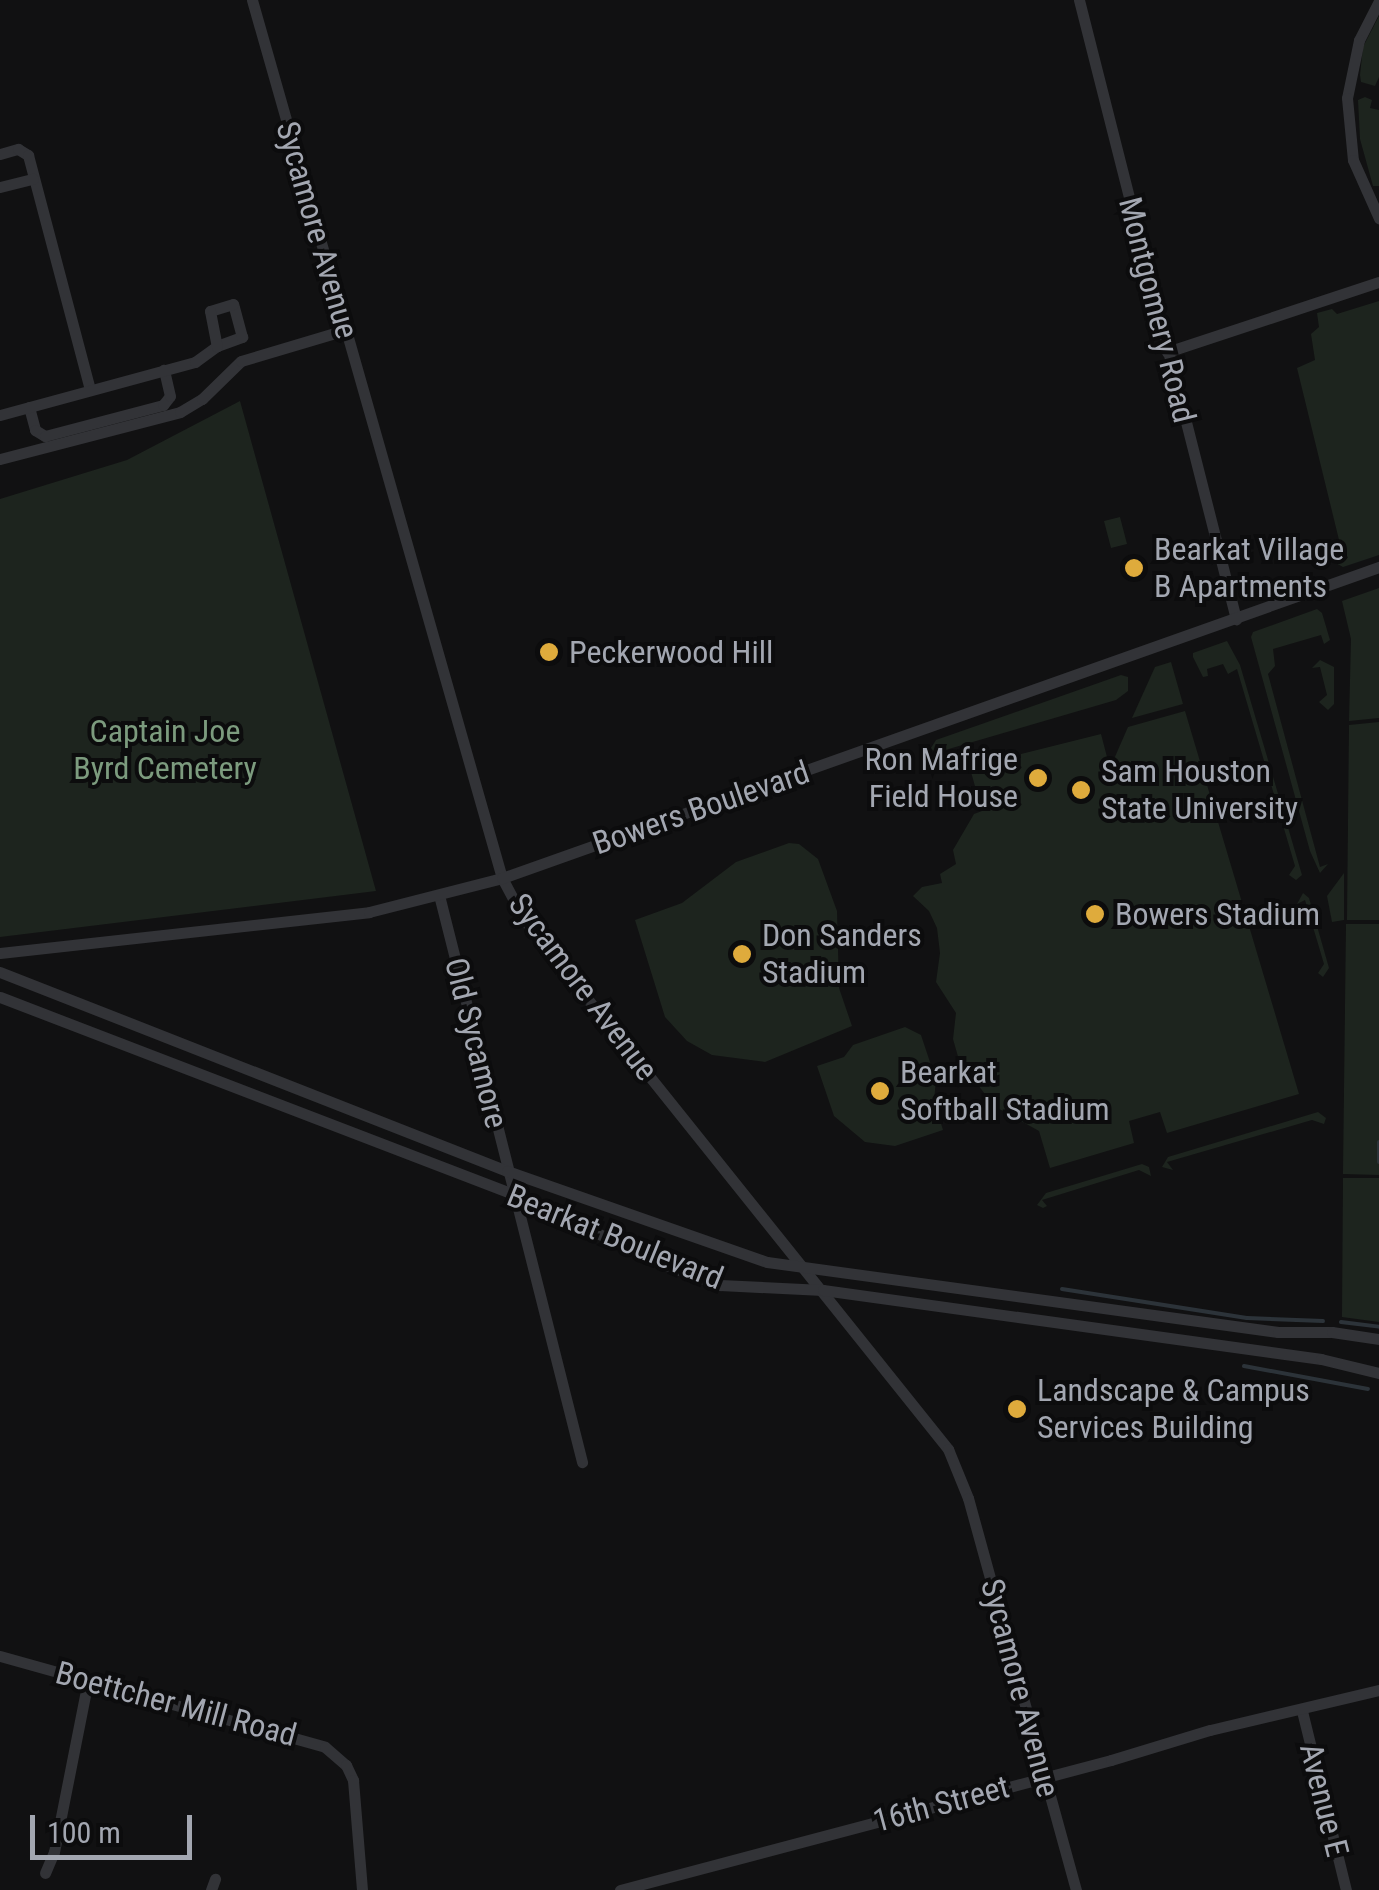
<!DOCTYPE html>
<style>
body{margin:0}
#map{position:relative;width:1379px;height:1890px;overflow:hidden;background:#111112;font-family:"Roboto Condensed",sans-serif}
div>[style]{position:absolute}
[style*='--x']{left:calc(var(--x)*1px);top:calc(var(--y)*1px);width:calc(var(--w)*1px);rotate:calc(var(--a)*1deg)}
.green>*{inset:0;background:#1d241e}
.stream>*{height:4px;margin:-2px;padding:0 2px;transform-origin:2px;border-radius:2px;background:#2c3339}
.minor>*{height:11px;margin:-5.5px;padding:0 5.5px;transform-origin:5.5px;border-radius:5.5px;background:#323337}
.dots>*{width:28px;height:28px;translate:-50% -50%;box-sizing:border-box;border:5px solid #0c0c0d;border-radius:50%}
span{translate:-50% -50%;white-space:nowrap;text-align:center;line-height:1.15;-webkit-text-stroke:8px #0c0c0d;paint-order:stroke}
.street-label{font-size:32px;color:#a3a7b1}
.poi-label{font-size:32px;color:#a3a7b1}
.left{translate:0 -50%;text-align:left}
.right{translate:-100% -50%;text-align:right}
.park-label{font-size:32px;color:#7c9b7e}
.scale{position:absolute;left:30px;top:1815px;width:162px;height:45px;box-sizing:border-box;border:5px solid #a3a7b1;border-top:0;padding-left:12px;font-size:30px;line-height:35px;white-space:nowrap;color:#a3a7b1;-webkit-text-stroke:8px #0c0c0d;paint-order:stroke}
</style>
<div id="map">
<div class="green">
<div style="clip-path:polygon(1379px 16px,1379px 77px,1375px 86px,1361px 82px,1360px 75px,1363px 47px)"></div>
<div style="clip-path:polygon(1365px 97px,1372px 100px,1370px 108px,1379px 110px,1379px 186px,1373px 186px,1360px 139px,1358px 100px)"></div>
<div style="clip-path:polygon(1379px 301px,1379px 555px,1343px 567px,1334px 562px,1331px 549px,1340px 544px,1297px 368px,1315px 360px,1311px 334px,1319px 327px,1317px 313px,1332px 309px,1337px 314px)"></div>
<div style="clip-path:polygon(240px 401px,376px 891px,0 937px,0 499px,127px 460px)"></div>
<div style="clip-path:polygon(1120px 517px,1127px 544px,1111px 548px,1104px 521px)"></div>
<div style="clip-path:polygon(1379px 588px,1379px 718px,1349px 721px,1351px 639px,1342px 601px)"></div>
<div style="clip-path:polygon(1317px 609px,1322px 613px,1330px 640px,1324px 644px,1321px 635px,1273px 649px,1275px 666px,1268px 674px,1320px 867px,1328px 864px,1320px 873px,1310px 851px,1251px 637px,1253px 632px)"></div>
<div style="clip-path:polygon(1227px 641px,1240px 665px,1302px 875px,1296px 880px,1289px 875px,1295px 866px,1237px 669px,1228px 674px,1223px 664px,1207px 669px,1208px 676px,1203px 677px,1193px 657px,1193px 653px)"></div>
<div style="clip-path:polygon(1320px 660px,1334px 667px,1334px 704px,1328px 710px,1319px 702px,1327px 695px,1320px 667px,1312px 668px)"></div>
<div style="clip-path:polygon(1171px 662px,1183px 704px,1132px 718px,1155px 667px)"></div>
<div style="clip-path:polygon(1121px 675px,1128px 677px,1128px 691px,1116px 700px,935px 753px,931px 748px,936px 740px)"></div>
<div style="clip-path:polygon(1185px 711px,1299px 1094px,1167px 1133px,1160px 1112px,1129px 1121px,1134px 1143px,1050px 1168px,1039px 1131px,994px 1106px,959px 1060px,953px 1039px,956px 1013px,936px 982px,940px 953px,937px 928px,929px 911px,913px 896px,922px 887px,942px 883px,940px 874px,956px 864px,953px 850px,974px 814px,982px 811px,971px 772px,1021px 758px,1021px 754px,1101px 734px,1112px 776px,1118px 775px,1114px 759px,1128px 727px)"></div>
<div style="clip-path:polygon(1379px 722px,1379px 920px,1347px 920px,1349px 725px)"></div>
<div style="clip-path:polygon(789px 843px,799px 844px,818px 859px,837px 911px,839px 988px,852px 1026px,765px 1062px,712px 1055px,687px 1041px,665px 1017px,635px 920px,682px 903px,736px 862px)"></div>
<div style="clip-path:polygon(1344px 873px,1344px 920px,1332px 922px,1327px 896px)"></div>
<div style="clip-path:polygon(1303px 893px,1309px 898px,1329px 968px,1323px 977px,1318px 973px,1324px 964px,1305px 900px,1297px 904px)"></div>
<div style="clip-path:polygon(1346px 924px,1379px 924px,1379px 1175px,1343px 1174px)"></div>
<div style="clip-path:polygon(905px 1027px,921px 1035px,936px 1080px,934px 1101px,943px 1130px,895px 1146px,865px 1142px,834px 1116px,817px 1066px,844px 1057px,853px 1045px)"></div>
<div style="clip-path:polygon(1318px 1112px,1326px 1118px,1324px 1124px,1312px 1120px,1167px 1162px,1173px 1170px,1162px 1167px,1168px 1157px)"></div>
<div style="clip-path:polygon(1142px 1164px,1149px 1167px,1151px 1176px,1139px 1170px,1042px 1200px,1047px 1206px,1043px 1208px,1037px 1205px,1046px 1193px)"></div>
<div style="clip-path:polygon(1343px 1178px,1379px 1178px,1379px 1322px,1342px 1317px)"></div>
</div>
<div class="stream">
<div style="--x:1379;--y:1142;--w:20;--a:90"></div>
<div style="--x:1062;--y:1289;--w:187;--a:8.9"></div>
<div style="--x:1247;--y:1318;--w:76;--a:2.3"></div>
<div style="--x:1341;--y:1322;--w:38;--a:7"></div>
<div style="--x:1244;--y:1366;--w:126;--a:10.5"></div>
</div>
<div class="minor">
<div style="--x:252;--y:0;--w:913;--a:74.11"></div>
<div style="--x:502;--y:878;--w:49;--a:61.9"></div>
<div style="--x:525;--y:921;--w:677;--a:51.3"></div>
<div style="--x:948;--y:1449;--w:53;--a:67.8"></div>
<div style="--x:968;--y:1498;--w:407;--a:74.6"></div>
<div style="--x:1079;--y:0;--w:639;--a:75.77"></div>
<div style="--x:1379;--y:1;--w:44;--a:117.1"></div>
<div style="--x:1359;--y:40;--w:59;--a:101.7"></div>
<div style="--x:1347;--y:98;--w:62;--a:84.5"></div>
<div style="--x:1353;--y:160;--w:64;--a:65.9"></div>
<div style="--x:0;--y:154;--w:19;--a:-16"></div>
<div style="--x:18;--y:149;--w:12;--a:31"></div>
<div style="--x:28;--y:155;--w:243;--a:75.2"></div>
<div style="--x:0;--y:187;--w:34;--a:-14"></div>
<div style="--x:1167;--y:352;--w:223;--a:-18.3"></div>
<div style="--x:29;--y:407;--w:24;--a:75"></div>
<div style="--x:35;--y:430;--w:12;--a:31"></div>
<div style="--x:45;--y:436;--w:122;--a:-14.7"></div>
<div style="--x:163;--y:405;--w:11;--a:-52"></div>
<div style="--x:170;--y:396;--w:27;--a:-103"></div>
<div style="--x:0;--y:415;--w:202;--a:-15.2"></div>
<div style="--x:195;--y:362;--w:27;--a:-36"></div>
<div style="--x:217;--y:346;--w:27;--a:-20"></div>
<div style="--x:242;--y:337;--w:34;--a:-105"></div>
<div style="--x:233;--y:304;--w:24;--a:163"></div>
<div style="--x:210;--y:311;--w:36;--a:79"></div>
<div style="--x:0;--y:459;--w:186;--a:-14.6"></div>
<div style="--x:180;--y:412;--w:26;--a:-31"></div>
<div style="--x:202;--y:399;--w:54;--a:-44.3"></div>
<div style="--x:241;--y:361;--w:109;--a:-16.6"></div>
<div style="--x:439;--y:895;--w:585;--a:75.84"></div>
<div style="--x:0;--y:953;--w:371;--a:-6.3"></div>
<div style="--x:369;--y:912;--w:137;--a:-14.3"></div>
<div style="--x:502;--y:878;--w:931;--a:-19.53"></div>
<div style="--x:0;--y:972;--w:545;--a:21.43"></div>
<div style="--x:507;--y:1171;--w:275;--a:19.3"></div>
<div style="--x:767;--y:1262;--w:516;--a:7.8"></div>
<div style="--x:1278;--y:1332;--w:54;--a:0"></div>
<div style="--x:1332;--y:1332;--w:48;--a:8.5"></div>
<div style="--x:0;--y:997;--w:550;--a:21.01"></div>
<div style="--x:513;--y:1194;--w:169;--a:24.9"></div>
<div style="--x:666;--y:1265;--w:58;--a:20.3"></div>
<div style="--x:720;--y:1285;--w:103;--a:2.8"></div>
<div style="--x:823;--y:1290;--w:503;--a:7.89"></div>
<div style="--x:1321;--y:1359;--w:60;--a:13.6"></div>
<div style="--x:0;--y:1656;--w:337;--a:15.6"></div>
<div style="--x:325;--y:1747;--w:28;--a:41"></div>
<div style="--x:346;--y:1765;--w:17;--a:65"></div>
<div style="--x:353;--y:1780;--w:110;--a:85.3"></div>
<div style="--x:1302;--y:1711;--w:184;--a:76.2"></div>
<div style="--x:45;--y:1873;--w:23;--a:-67"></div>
<div style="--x:54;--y:1852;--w:175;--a:-78.8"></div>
<div style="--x:211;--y:1890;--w:12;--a:-70"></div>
<div style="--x:620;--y:1890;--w:508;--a:-14.83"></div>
<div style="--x:1111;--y:1760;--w:103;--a:-16.9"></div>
<div style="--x:1210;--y:1730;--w:174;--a:-13.3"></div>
</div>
<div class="dots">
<div style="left:1134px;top:568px;background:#dfab3c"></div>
<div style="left:549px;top:652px;background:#dfab3c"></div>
<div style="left:1038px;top:778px;background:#dfab3c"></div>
<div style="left:1081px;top:790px;background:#dfab3c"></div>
<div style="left:1095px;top:914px;background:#dfab3c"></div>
<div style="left:742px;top:954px;background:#dfab3c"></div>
<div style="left:880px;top:1091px;background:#dfab3c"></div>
<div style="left:1017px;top:1409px;background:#dfab3c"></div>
</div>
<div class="street-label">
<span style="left:317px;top:230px;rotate:74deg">Sycamore Avenue</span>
<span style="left:1157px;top:310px;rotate:76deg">Montgomery Road</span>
<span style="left:701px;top:808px;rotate:-19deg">Bowers Boulevard</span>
<span style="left:583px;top:987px;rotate:53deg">Sycamore Avenue</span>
<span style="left:476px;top:1043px;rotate:76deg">Old Sycamore</span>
<span style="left:615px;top:1237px;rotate:22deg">Bearkat Boulevard</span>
<span style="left:1020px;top:1688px;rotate:75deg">Sycamore Avenue</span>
<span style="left:176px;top:1704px;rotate:15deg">Boettcher Mill Road</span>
<span style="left:1324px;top:1800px;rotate:76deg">Avenue E</span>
<span style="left:941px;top:1804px;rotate:-15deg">16th Street</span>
</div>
<div class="poi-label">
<span class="left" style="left:1154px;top:568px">Bearkat Village<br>B Apartments</span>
<span class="left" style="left:569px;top:652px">Peckerwood Hill</span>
<span class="right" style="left:1018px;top:778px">Ron Mafrige<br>Field House</span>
<span class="left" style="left:1101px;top:790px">Sam Houston<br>State University</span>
<span class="left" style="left:1115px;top:914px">Bowers Stadium</span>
<span class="left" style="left:762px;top:954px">Don Sanders<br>Stadium</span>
<span class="left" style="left:900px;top:1091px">Bearkat<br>Softball Stadium</span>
<span class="left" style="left:1037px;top:1409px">Landscape &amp; Campus<br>Services Building</span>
</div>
<div class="park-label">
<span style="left:165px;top:750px">Captain Joe<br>Byrd Cemetery</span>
</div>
<div class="scale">100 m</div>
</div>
